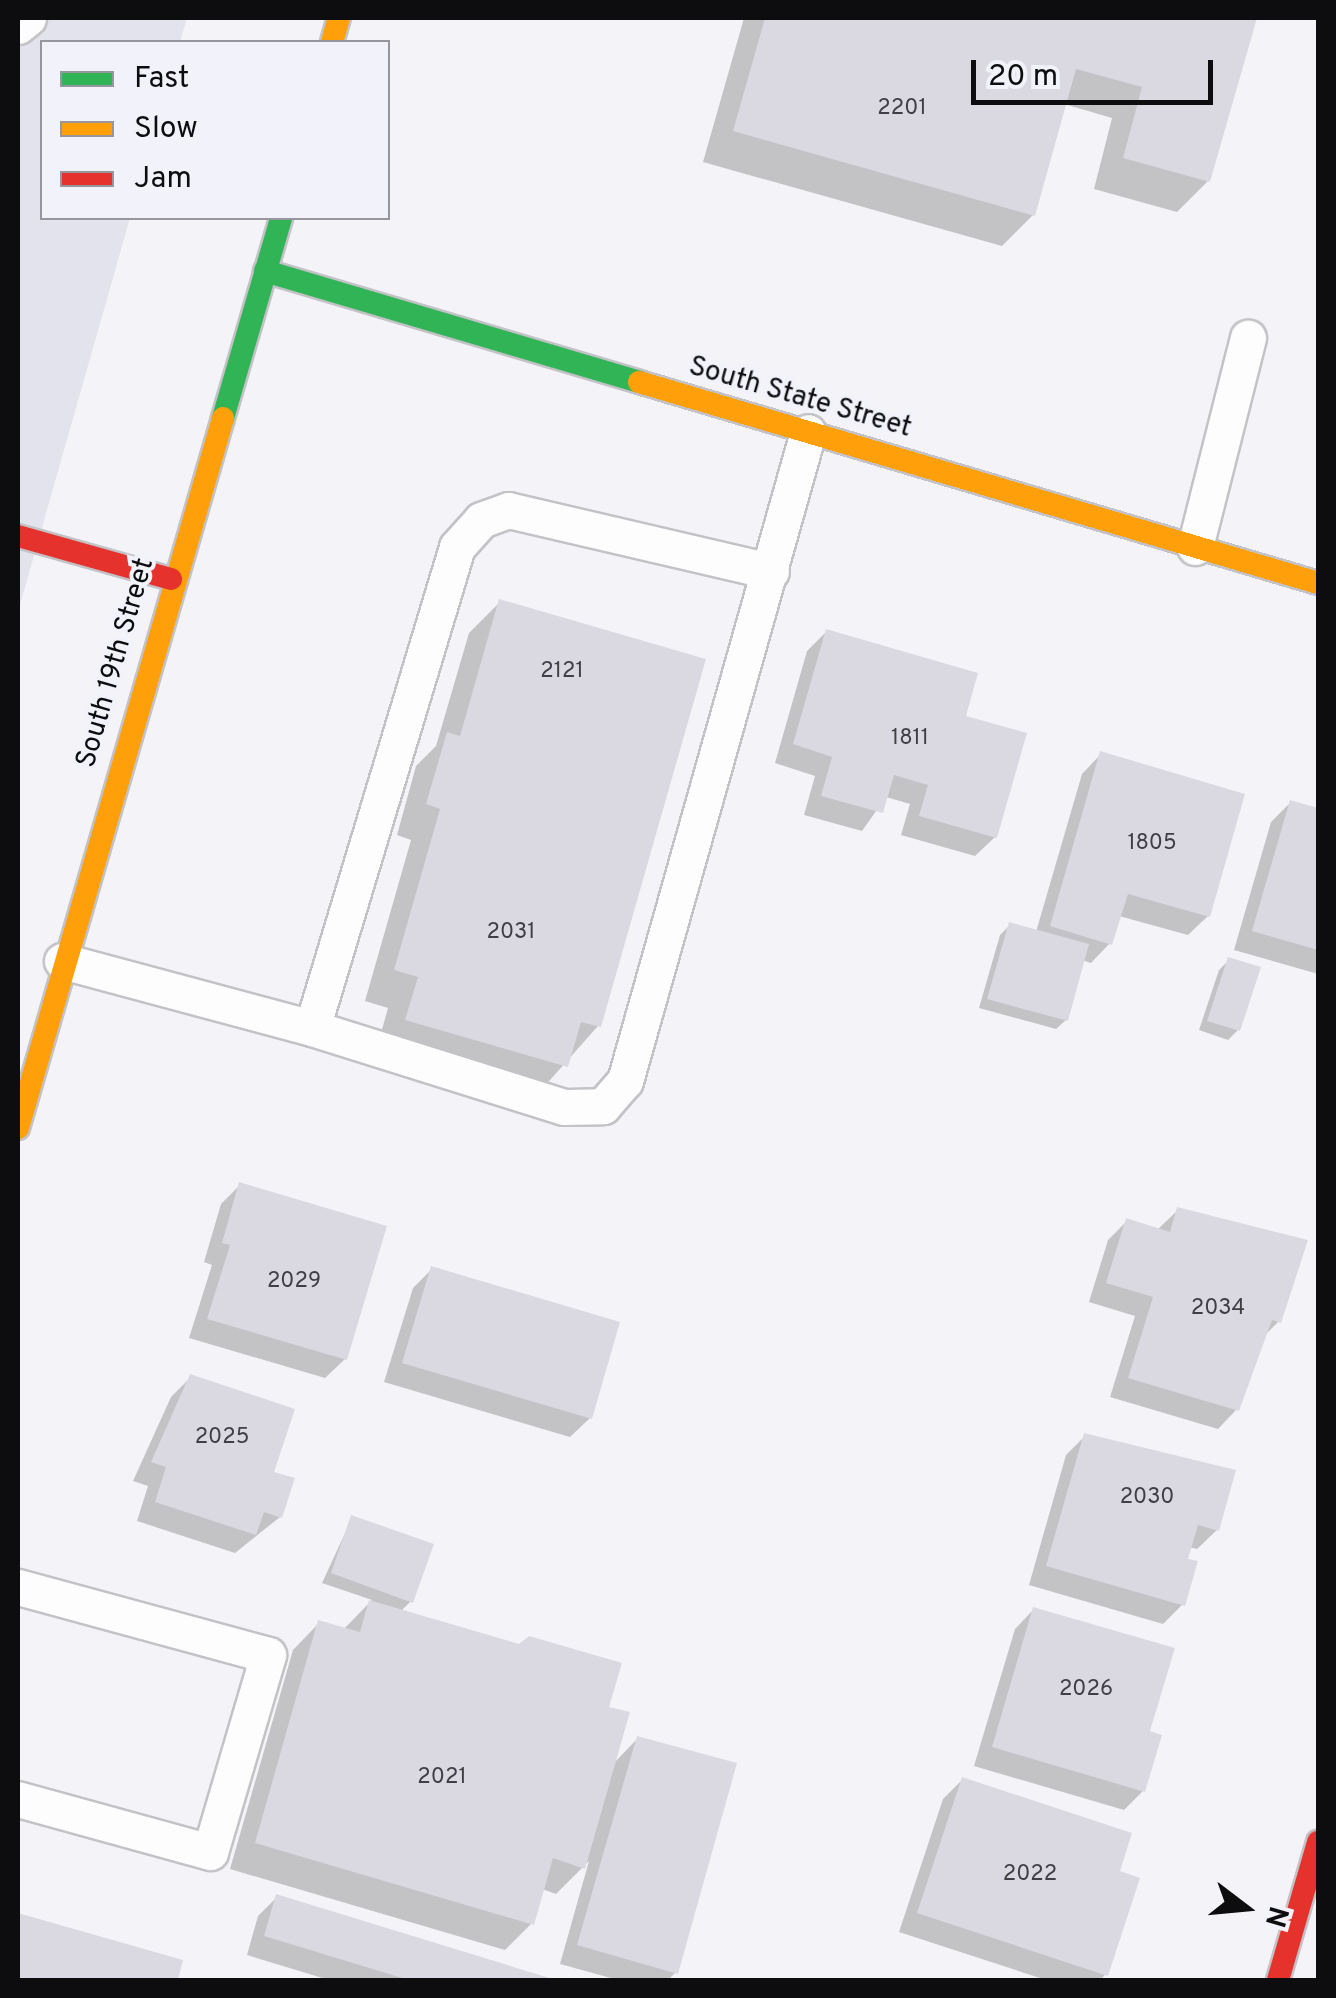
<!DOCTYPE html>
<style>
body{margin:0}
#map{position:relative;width:1336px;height:1998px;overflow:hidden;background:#f4f4f8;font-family:Overpass,sans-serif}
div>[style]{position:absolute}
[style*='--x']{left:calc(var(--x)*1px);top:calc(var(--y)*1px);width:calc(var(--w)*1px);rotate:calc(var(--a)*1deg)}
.built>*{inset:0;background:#e3e3ed}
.shadow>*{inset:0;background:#0003}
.building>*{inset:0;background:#dad9e2}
.roads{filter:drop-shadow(2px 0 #c3c2c6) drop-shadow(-2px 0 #c3c2c6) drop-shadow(0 2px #c3c2c6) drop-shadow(0 -2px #c3c2c6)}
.lane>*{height:35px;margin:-17.5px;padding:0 17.5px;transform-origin:17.5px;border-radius:17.5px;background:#fdfdfe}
.fast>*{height:22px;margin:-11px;padding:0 11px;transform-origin:11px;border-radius:11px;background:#30b455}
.slow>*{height:22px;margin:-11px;padding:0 11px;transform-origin:11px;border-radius:11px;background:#ff9f0a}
.jam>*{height:22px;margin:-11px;padding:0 11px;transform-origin:11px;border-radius:11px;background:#e5322d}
span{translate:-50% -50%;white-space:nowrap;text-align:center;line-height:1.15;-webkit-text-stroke:8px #f2f2fa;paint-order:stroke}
.number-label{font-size:22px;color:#403f44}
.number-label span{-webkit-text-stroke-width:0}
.street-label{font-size:28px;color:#0d0c0f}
.frame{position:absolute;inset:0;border:20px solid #0d0c0f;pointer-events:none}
.legend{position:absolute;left:40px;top:40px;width:350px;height:180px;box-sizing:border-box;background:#f2f2fa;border:2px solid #96969c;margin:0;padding:12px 18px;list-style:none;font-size:30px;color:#0d0c0f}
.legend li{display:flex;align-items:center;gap:20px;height:50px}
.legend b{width:50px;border:2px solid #96969c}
.north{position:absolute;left:1196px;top:1858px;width:100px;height:100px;-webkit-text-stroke:8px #f2f2fa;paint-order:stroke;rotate:106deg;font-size:28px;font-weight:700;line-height:40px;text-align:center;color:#0d0c0f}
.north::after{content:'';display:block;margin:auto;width:35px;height:45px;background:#0d0c0f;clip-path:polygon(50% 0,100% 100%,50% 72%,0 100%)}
.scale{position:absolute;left:971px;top:60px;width:242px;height:45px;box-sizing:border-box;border:5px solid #0d0c0f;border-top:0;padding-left:12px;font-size:30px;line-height:35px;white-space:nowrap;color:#0d0c0f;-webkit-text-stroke:8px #f2f2fa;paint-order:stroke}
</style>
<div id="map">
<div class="built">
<div style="clip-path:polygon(18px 18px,187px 18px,180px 42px,42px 42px,42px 218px,130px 218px,18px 612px)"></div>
</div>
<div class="shadow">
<div style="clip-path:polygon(744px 18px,1254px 18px,1208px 181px,1177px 212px,1094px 189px,1112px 118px,1064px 104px,1033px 215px,1002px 246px,703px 162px)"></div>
<div style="clip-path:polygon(500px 602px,598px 1026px,535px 1097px,376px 1051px,388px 1008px,365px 1001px,411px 840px,397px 835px,416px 766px,436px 746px,469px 633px)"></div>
<div style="clip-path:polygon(826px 632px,963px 718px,995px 837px,975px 856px,901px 835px,910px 804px,886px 797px,862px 831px,804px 815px,815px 776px,775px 763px,807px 651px)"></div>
<div style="clip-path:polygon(1101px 754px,1208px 916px,1188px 935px,1119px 916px,1110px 943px,1091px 963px,1082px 960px,1066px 1020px,1056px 1029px,979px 1008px,1000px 935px,1010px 925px,1036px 932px,1082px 774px)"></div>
<div style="clip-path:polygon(1290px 803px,1318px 811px,1318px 974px,1234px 950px,1271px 822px)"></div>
<div style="clip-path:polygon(1229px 960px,1238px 1030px,1228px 1040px,1199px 1030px,1219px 970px)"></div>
<div style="clip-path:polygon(240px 1185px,345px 1359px,325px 1378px,189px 1338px,212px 1265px,204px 1262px,221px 1204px)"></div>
<div style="clip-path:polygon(1178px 1210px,1279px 1321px,1263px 1337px,1237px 1409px,1218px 1429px,1110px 1397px,1135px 1316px,1089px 1302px,1108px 1240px,1127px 1221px,1157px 1230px)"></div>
<div style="clip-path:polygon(432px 1269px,590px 1418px,570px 1437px,384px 1382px,413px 1288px)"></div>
<div style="clip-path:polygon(191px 1377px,271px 1474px,280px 1517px,235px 1553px,137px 1521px,148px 1486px,133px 1481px,171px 1397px)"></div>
<div style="clip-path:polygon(1085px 1436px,1217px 1530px,1197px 1549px,1189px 1547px,1182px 1605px,1163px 1624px,1029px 1585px,1066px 1455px)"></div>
<div style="clip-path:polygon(352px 1518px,411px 1601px,401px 1611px,606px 1708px,613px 1764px,638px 1738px,676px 1972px,668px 1980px,618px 1980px,560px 1964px,589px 1861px,556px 1894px,542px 1889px,532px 1923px,505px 1950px,230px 1869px,293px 1650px,319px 1623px,343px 1630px,372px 1600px,322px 1583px)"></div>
<div style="clip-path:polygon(1034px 1609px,1147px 1732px,1143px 1791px,1124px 1810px,974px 1766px,1015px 1629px)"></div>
<div style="clip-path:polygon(962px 1780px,1117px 1873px,1106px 1974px,1100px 1980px,1046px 1980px,899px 1932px,943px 1799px)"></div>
<div style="clip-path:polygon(277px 1897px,547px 1979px,546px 1980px,329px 1980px,247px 1955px,258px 1916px)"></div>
<div style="clip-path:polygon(18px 1915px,180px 1961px,175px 1980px,18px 1980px)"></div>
</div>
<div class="building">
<div style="clip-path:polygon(765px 18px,1257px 18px,1210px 182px,1123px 158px,1142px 87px,1076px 69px,1035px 216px,733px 131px)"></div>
<div style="clip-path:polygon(499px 599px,706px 659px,601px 1027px,581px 1022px,568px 1067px,405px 1020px,418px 977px,394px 970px,440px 809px,426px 804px,447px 732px,460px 736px)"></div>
<div style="clip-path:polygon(826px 629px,978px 673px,966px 716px,1027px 733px,997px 838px,919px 816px,928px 785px,894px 775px,883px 813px,821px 796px,832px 757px,793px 744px)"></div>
<div style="clip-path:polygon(1100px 751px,1245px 794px,1210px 917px,1128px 894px,1112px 945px,1050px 926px)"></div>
<div style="clip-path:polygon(1290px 800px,1318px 808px,1318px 950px,1252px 931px)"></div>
<div style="clip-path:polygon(1009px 922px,1089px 944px,1068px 1021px,987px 999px)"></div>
<div style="clip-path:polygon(1228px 957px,1261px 967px,1240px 1031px,1207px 1021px)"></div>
<div style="clip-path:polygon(239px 1182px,387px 1226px,347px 1360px,207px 1319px,230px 1245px,222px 1243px)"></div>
<div style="clip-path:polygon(1177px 1207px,1308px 1240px,1281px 1323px,1272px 1320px,1239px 1411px,1128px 1378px,1153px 1297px,1106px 1283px,1126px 1218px,1170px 1232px)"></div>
<div style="clip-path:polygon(431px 1266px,620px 1322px,592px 1419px,402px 1363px)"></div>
<div style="clip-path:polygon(190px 1374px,295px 1409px,274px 1472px,295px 1478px,282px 1518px,264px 1512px,256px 1535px,155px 1502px,166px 1467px,151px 1462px)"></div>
<div style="clip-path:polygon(1084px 1433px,1236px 1470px,1219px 1531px,1198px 1525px,1188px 1559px,1198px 1561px,1185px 1606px,1046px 1566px)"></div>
<div style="clip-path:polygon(351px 1515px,434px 1544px,413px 1603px,331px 1573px)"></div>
<div style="clip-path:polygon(369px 1600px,519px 1644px,529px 1636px,622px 1663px,609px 1707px,630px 1712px,585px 1869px,553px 1858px,534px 1925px,255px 1843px,318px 1620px,360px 1632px)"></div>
<div style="clip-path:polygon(1033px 1607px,1175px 1648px,1150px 1731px,1162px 1735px,1145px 1792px,992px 1747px)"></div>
<div style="clip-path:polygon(637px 1736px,737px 1763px,678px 1974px,577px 1945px)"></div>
<div style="clip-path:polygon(962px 1777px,1132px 1833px,1120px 1871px,1140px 1878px,1108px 1976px,917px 1913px)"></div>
<div style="clip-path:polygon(276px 1894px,556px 1980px,409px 1980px,264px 1936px)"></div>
<div style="clip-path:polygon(18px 1913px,183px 1960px,178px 1980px,18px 1980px)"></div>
</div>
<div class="roads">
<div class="lane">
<div style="--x:18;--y:26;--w:13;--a:-39"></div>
<div style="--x:1195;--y:547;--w:216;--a:-75.8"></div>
<div style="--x:62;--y:961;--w:259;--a:15"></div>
<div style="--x:312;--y:1028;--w:264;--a:17.4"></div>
<div style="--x:564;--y:1107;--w:39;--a:-1"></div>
<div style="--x:603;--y:1106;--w:33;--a:-49"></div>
<div style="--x:625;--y:1081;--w:674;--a:-74.25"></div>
<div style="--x:312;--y:1028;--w:502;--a:-73.22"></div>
<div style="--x:457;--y:547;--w:36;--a:-48"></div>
<div style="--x:481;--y:520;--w:29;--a:-20"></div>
<div style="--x:508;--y:510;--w:270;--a:13.1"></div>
<div style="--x:18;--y:1587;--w:259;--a:15.2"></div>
<div style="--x:268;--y:1655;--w:205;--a:106.4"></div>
<div style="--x:210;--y:1852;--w:199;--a:-164.6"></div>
</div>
<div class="fast">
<div style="--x:265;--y:271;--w:390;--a:16.5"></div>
<div style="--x:223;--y:418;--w:208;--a:-73.8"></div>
</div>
<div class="slow">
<div style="--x:332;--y:42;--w:25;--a:-74"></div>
<div style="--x:639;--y:382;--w:708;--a:16.49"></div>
<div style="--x:18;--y:1128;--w:739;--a:-73.89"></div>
</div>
<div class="jam">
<div style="--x:18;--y:536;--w:159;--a:15.7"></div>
<div style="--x:1278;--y:1980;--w:144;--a:-73.8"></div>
</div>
</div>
<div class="number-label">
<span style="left:902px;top:109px">2201</span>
<span style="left:562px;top:672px">2121</span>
<span style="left:910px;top:739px">1811</span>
<span style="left:1152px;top:844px">1805</span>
<span style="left:511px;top:933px">2031</span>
<span style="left:294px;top:1282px">2029</span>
<span style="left:1218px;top:1309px">2034</span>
<span style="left:222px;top:1438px">2025</span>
<span style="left:1147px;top:1498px">2030</span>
<span style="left:1086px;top:1690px">2026</span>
<span style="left:442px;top:1778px">2021</span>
<span style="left:1030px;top:1875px">2022</span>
</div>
<div class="street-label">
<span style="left:800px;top:398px;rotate:16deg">South State Street</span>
<span style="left:116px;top:663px;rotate:-74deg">South 19th Street</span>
</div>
<div class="frame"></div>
<ul class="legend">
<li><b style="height:12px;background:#30b455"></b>Fast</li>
<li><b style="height:12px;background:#ff9f0a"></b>Slow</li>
<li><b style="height:12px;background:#e5322d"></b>Jam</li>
</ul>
<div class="north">N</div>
<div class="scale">20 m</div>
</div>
